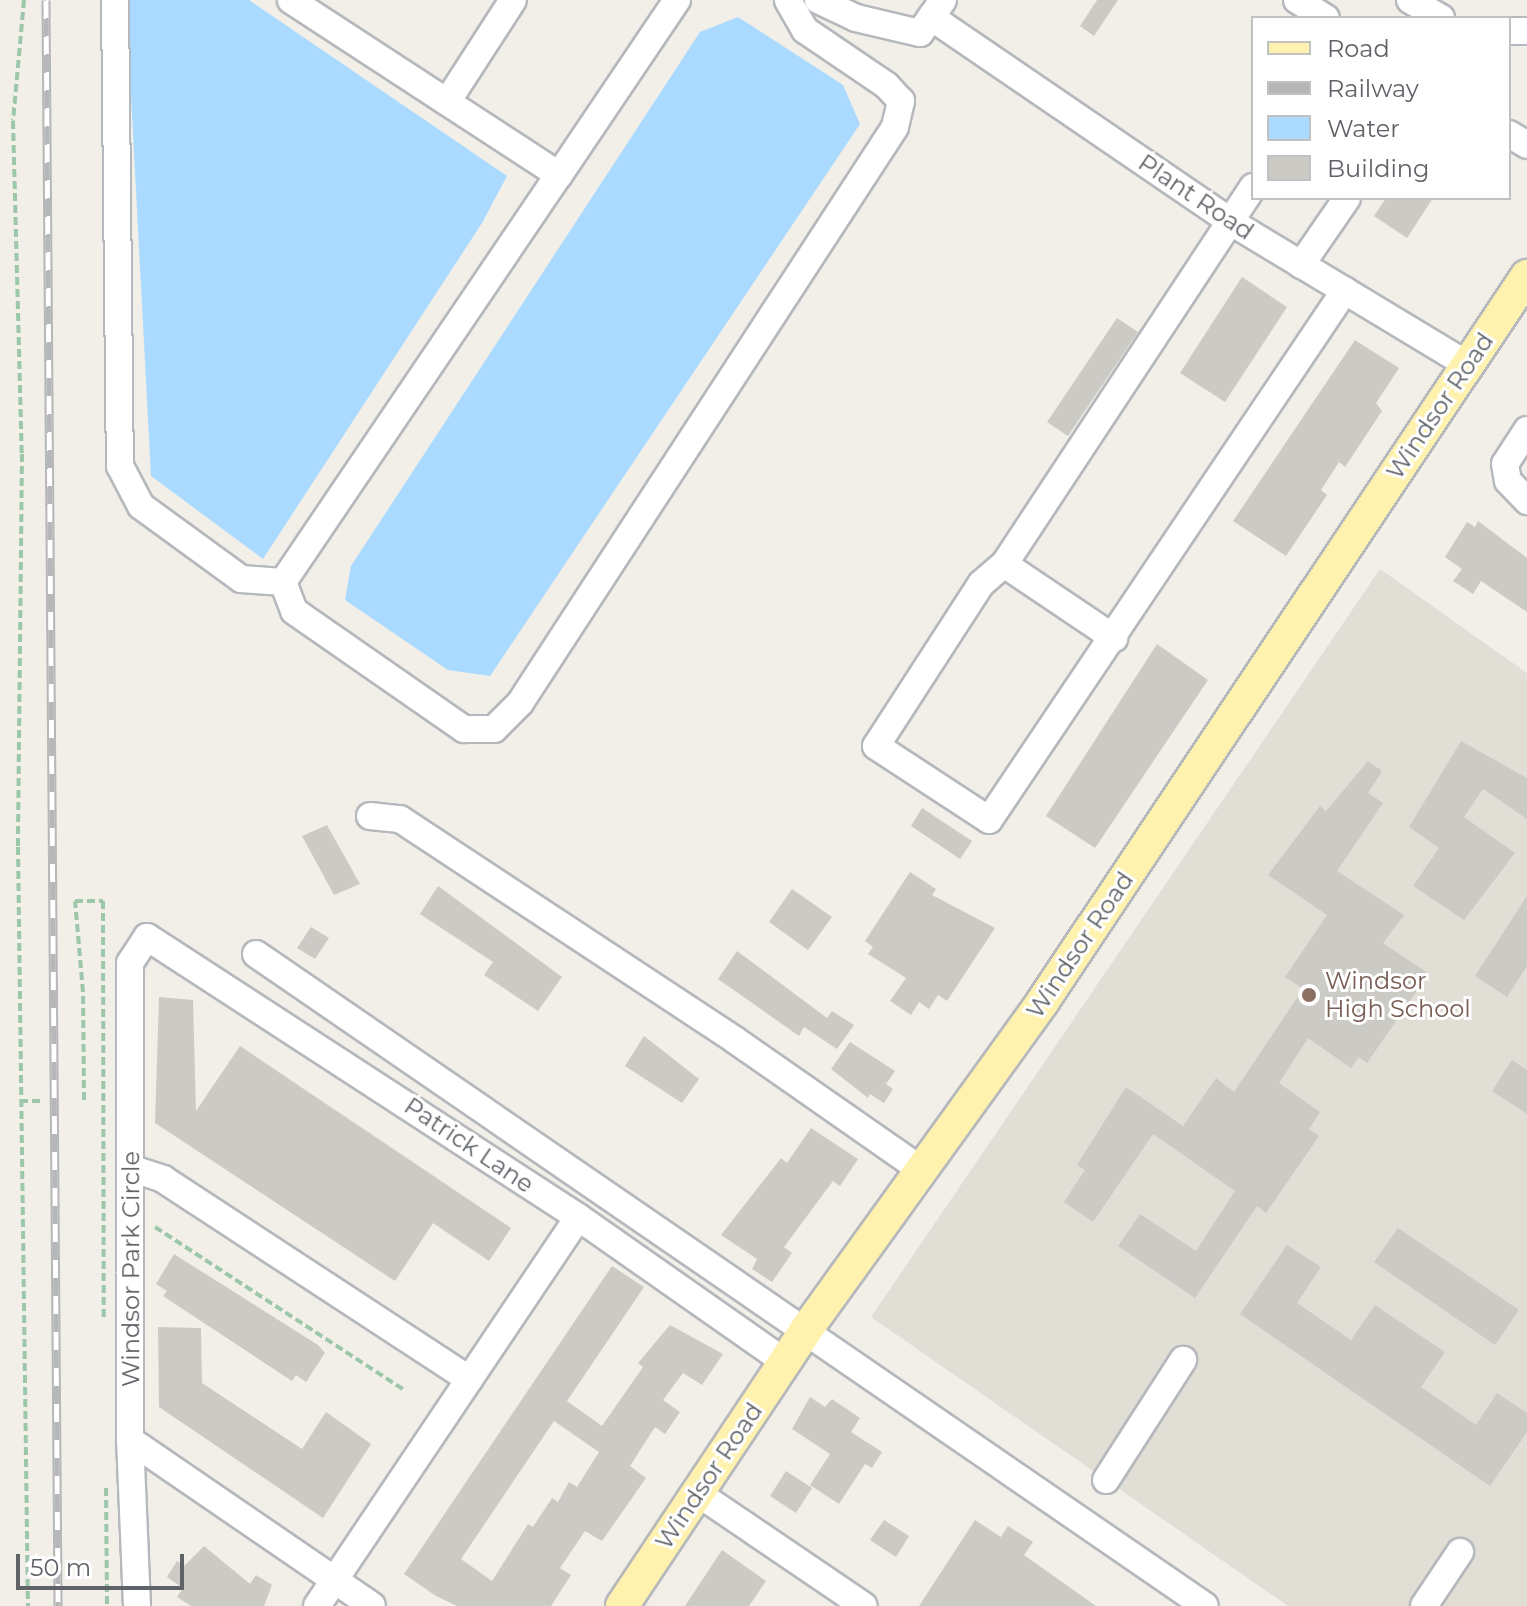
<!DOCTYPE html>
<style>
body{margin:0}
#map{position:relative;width:1527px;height:1606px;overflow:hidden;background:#f1efe8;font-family:Montserrat,sans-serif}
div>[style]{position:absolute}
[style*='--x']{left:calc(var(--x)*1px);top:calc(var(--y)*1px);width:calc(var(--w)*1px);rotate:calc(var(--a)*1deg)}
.education>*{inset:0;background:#e1ded6}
.water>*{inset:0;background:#aadaff}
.building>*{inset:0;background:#cccac5}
.path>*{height:4px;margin-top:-2px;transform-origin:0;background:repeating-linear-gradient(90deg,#9cc7a9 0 8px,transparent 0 12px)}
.roads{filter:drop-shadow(2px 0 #b5b8bc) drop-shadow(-2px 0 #b5b8bc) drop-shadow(0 2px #b5b8bc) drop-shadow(0 -2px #b5b8bc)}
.minor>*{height:26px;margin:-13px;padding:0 13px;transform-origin:13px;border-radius:13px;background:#fff}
.major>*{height:32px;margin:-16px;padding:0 16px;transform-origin:16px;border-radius:16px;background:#fff2af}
.rail>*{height:9px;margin-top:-4.5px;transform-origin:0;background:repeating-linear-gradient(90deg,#fff 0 18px,#b6b7b8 0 36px);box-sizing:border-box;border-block:2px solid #b6b7b8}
.dots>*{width:22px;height:22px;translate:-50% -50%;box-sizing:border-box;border:4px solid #fff;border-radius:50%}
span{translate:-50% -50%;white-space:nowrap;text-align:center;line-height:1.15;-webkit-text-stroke:6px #fff;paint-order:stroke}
.street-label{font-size:24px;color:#5f6368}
.education-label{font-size:24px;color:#785e54}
.left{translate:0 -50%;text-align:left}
.legend{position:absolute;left:1251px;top:16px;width:260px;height:184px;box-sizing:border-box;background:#fff;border:2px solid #bfc1c3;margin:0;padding:10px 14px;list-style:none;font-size:24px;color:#5f6368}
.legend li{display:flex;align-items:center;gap:16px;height:40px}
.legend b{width:40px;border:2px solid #bfc1c3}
.scale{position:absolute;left:16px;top:1554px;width:168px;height:36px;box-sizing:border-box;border:4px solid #5f6368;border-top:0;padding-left:10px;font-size:24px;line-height:28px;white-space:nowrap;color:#5f6368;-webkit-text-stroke:6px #fff;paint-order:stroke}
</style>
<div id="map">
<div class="education">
<div style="clip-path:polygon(1380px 569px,1527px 673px,1527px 1606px,1288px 1606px,871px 1317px)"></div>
</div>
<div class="water">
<div style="clip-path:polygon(126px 0,249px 0,507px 176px,482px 223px,263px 559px,151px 476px)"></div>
<div style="clip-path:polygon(738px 17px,843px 85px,860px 124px,490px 676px,448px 670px,345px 600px,351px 566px,700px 32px)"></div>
</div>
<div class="building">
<div style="clip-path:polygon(1097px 0,1118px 0,1094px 36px,1080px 26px)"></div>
<div style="clip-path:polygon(1386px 198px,1433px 198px,1407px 238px,1374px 216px)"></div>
<div style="clip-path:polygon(1242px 277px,1287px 307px,1225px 402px,1180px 373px)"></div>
<div style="clip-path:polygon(1117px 318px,1138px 332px,1068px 436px,1047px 422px)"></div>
<div style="clip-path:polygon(1355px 340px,1399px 368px,1376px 403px,1382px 411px,1345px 467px,1339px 462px,1321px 490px,1327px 495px,1286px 556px,1233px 521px)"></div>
<div style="clip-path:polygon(1478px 521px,1527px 558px,1527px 612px,1481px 581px,1473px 594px,1453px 581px,1462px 569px,1445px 557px,1467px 522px,1475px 527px)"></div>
<div style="clip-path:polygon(1157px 644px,1208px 680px,1095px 848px,1046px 816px)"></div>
<div style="clip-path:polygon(1461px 741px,1527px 778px,1527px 819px,1483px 789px,1464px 817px,1515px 853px,1464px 920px,1413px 886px,1439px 848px,1409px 827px)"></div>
<div style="clip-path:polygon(1368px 761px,1382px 771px,1368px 793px,1383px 803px,1337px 871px,1404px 915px,1383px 943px,1429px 974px,1367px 1063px,1359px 1057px,1351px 1068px,1308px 1038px,1279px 1083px,1320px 1112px,1309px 1129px,1319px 1136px,1266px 1213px,1257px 1206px,1195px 1298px,1118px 1246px,1140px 1214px,1196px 1251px,1235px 1191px,1153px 1134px,1093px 1222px,1064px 1202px,1085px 1170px,1077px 1165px,1126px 1087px,1183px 1126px,1216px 1078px,1234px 1092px,1303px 989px,1285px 977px,1327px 915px,1268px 875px,1320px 806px,1326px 811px)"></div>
<div style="clip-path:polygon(922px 808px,972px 841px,960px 859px,911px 826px)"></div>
<div style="clip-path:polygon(327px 825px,360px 884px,334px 895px,302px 836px)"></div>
<div style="clip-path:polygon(910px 872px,936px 889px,932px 895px,995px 928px,947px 1001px,938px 995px,929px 1009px,919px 1002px,911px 1015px,890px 1001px,906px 978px,868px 954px,873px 947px,865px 941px)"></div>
<div style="clip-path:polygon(438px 886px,562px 977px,538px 1011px,484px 975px,493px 962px,420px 914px)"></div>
<div style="clip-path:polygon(792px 889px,832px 917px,808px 950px,769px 922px)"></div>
<div style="clip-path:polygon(1527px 896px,1527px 966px,1507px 997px,1475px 976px)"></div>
<div style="clip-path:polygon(311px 927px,329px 938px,315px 959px,297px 948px)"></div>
<div style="clip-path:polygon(737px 951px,827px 1018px,832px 1011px,854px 1025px,837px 1049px,804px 1027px,799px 1036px,718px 979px)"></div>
<div style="clip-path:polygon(159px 997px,193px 1000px,196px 1111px,240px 1046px,511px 1228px,489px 1261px,433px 1223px,395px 1281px,155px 1123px)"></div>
<div style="clip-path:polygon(644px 1036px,699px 1079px,682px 1103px,625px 1066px)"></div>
<div style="clip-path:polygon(850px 1042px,895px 1071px,886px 1084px,893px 1089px,884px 1103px,870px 1094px,868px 1098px,831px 1069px)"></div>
<div style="clip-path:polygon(1512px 1060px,1527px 1070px,1527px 1114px,1492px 1091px)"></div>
<div style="clip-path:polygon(811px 1128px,858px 1159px,840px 1186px,833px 1181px,784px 1247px,792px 1253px,772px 1282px,752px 1269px,757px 1259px,721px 1235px,781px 1158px,787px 1163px)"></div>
<div style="clip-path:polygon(1398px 1228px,1519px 1310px,1495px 1345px,1374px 1262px)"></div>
<div style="clip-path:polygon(1287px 1245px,1321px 1267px,1297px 1303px,1351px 1340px,1375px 1305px,1445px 1352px,1421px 1387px,1476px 1425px,1497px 1393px,1527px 1413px,1527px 1432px,1490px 1486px,1240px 1314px)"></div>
<div style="clip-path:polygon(174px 1254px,318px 1345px,325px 1353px,306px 1382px,296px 1375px,292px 1381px,163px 1296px,167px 1291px,156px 1284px)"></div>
<div style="clip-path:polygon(evenodd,612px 1266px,644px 1287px,567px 1401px,602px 1426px,643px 1367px,638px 1363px,670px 1325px,723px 1354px,702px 1385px,683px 1373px,663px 1400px,680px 1412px,665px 1434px,655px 1427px,630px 1466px,646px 1478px,602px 1541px,585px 1531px,560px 1568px,571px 1575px,551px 1606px,457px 1606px,436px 1596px,404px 1574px,612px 1266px,554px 1421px,599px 1452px,577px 1487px,569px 1482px,558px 1502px,552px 1498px,533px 1527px,528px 1524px,492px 1581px,461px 1559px,554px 1421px)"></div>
<div style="clip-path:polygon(158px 1327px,201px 1328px,202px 1383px,302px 1449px,326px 1412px,371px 1444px,323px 1518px,159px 1407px)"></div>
<div style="clip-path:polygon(810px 1397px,825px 1407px,832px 1399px,860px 1418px,851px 1432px,882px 1452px,872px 1468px,865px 1464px,839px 1504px,810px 1485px,830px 1454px,792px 1429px)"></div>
<div style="clip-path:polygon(786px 1471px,812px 1488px,796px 1513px,770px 1496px)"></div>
<div style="clip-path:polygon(884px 1520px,909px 1536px,896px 1557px,870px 1540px)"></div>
<div style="clip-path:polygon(975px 1520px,1001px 1537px,1008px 1526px,1033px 1542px,1024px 1555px,1096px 1606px,919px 1606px)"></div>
<div style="clip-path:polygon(204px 1546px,250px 1584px,256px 1575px,272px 1585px,264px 1606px,191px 1606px,177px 1597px,183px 1588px,167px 1577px,177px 1561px,184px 1566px)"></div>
<div style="clip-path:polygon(722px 1550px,766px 1581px,749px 1606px,685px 1606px)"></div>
</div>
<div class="path">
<div style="--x:24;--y:0;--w:121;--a:95.2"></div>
<div style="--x:13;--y:121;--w:333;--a:88.5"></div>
<div style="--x:22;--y:454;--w:393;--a:90.6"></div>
<div style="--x:18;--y:847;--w:759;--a:89.25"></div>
<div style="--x:84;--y:1100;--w:108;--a:-90.5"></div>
<div style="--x:83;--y:992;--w:91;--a:-95"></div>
<div style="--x:75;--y:901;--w:28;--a:0"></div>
<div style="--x:103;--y:901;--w:419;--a:89.9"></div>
<div style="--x:20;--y:1101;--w:20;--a:0"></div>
<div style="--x:155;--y:1227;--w:298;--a:33.2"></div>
<div style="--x:106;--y:1488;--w:118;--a:89.5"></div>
</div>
<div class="roads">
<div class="minor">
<div style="--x:115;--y:0;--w:466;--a:89.4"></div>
<div style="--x:120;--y:466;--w:45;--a:62.3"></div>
<div style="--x:141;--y:506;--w:124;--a:36.1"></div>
<div style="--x:241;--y:579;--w:42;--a:4.1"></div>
<div style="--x:818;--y:0;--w:42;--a:25.3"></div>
<div style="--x:856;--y:18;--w:66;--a:13.2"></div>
<div style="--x:920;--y:33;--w:40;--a:-55.1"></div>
<div style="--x:1297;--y:0;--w:34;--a:32"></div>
<div style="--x:1410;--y:0;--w:36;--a:30"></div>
<div style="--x:931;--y:17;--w:363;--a:34.3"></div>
<div style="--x:1231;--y:222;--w:277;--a:31.1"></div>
<div style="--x:1509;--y:31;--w:18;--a:0"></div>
<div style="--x:447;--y:102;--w:121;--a:-57.1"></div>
<div style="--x:1509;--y:134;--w:21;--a:31"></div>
<div style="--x:559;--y:175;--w:211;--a:-56"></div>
<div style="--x:1253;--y:187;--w:452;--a:123.4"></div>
<div style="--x:1004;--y:564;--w:30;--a:139"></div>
<div style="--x:981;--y:584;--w:193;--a:122.9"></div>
<div style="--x:876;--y:746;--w:135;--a:33.2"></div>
<div style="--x:989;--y:820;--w:638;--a:-56.11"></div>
<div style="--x:1301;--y:265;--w:81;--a:-55.5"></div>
<div style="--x:1527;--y:430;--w:40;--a:122.9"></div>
<div style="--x:1505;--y:464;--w:17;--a:80"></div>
<div style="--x:1508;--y:481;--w:28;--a:46"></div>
<div style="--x:1004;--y:564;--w:133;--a:33.9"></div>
<div style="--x:283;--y:582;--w:31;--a:69"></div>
<div style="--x:294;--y:611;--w:207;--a:34.8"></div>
<div style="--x:464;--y:729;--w:30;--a:0"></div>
<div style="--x:494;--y:729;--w:37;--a:-45"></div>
<div style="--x:520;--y:703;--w:687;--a:-56.93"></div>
<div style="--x:895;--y:127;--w:27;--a:-77"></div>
<div style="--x:901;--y:101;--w:22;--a:-133"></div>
<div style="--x:886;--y:85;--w:98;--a:-145.8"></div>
<div style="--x:805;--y:30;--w:34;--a:-120"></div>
<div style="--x:283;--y:582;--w:492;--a:-55.9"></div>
<div style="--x:559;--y:175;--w:320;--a:-146.9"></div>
<div style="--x:370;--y:816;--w:30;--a:6"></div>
<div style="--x:400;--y:819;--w:401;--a:33.4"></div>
<div style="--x:735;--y:1040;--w:229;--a:34.9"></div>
<div style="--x:256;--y:954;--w:1151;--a:34.49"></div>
<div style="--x:133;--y:1169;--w:32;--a:18"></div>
<div style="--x:163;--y:1179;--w:366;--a:33.2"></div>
<div style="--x:130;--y:1440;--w:293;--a:34.4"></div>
<div style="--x:1106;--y:1480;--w:143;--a:-57.3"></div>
<div style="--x:699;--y:1494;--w:199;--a:34.2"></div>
<div style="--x:137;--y:1606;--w:166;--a:-92.4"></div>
<div style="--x:130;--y:1440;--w:477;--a:-90"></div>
<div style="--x:130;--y:963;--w:31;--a:-57"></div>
<div style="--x:147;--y:937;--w:514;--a:33.01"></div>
<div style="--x:578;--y:1217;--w:253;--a:35"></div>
<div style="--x:317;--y:1606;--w:468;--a:-56.1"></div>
<div style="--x:1424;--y:1606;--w:65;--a:-56.3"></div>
</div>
<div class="major">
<div style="--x:622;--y:1606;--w:332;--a:-56.3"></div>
<div style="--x:806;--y:1330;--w:405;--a:-54.2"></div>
<div style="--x:1043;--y:1001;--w:872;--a:-56.27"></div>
</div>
</div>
<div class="rail">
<div style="--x:46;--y:0;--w:1606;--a:89.57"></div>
</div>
<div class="dots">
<div style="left:1309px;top:995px;background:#8d6e63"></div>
</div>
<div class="street-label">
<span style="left:1196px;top:197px;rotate:34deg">Plant Road</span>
<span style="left:1440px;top:406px;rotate:-56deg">Windsor Road</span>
<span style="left:1080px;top:945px;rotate:-56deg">Windsor Road</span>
<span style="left:469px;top:1145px;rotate:34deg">Patrick Lane</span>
<span style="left:131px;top:1269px;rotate:-90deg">Windsor Park Circle</span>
<span style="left:709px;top:1476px;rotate:-56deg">Windsor Road</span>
</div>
<div class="education-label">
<span class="left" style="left:1325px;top:995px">Windsor<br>High School</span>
</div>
<ul class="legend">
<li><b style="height:10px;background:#fff2af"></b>Road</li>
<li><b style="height:10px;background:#b6b7b8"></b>Railway</li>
<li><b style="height:22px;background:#aadaff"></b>Water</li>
<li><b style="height:22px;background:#cccac5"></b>Building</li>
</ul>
<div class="scale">50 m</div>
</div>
